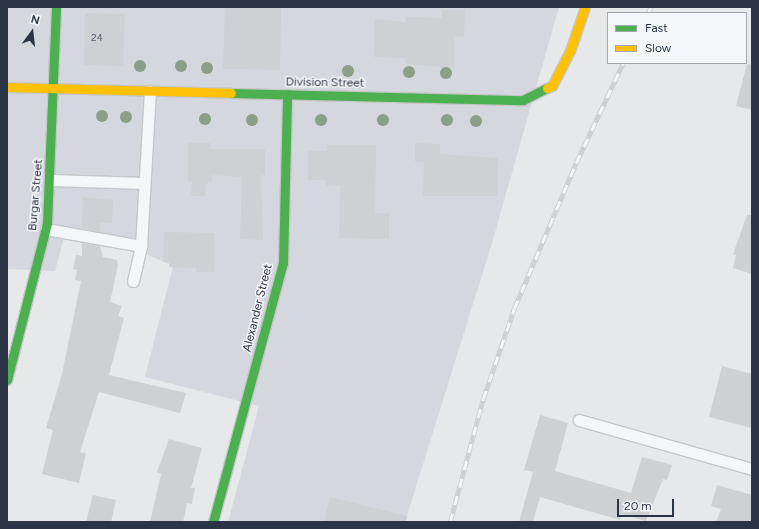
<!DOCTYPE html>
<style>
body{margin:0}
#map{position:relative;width:759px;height:529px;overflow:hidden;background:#e6e8ea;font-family:Figtree,sans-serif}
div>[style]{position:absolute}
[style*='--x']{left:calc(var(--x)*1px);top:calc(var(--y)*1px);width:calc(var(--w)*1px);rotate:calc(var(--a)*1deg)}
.built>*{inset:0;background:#d4d7dd}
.building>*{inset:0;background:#ced0d3}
.roads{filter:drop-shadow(1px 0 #c4c6c8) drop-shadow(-1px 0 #c4c6c8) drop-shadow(0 1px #c4c6c8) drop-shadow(0 -1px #c4c6c8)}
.lane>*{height:11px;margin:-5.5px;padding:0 5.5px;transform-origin:5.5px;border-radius:5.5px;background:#f5f6f7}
.fast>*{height:9px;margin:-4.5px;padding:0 4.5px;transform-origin:4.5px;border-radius:4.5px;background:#4caf50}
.slow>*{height:9px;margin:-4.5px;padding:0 4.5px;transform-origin:4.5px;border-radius:4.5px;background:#ffc107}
.rail>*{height:4.5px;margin-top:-2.25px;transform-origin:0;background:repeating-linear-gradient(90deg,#f4f6f9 0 9px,#cecfd2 0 18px);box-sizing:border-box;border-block:1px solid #cecfd2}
.trees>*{width:12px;height:12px;margin:-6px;border-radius:50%;background:#8a9e88}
span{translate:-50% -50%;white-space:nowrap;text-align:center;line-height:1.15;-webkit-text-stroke:3px #f4f6f9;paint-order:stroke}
.number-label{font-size:10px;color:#545c69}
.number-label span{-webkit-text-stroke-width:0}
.street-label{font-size:12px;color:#2b3445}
.frame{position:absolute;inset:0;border:8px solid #2b3445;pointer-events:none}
.legend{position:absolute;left:607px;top:12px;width:140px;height:52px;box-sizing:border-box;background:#f4f6f9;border:1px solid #a4a8b1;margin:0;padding:5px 7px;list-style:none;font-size:12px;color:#2b3445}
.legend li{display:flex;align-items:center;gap:8px;height:20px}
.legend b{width:20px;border:1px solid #a4a8b1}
.north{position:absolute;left:12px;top:12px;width:40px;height:40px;-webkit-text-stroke:3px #f4f6f9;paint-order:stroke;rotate:15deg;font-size:11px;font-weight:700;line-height:16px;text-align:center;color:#2b3445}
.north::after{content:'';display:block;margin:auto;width:14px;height:18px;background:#2b3445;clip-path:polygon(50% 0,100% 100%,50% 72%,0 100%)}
.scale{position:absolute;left:617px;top:499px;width:57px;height:18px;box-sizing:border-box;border:2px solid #2b3445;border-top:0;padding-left:5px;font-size:12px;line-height:14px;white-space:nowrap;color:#2b3445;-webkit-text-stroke:3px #f4f6f9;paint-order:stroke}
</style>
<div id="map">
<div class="built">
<div style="clip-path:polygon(7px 7px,559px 7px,492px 243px,405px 522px,228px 522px,259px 406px,145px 377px,173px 266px,125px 245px,66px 230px,55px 271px,7px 269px)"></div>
</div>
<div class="building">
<div style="clip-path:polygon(225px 7px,281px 7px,280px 70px,223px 69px)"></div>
<div style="clip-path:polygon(442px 10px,465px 10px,464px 37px,454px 36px,454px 68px,407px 64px,405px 58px,374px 57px,375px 19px,406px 22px,406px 17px,442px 18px)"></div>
<div style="clip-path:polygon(85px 13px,125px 14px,123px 66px,84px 65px)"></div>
<div style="clip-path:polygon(747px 64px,752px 65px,752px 110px,736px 106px)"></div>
<div style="clip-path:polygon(188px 143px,211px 143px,210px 149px,265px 149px,265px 175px,261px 175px,263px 240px,240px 239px,242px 177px,212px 175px,212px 181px,206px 184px,205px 196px,191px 196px,192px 181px,188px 181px)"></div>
<div style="clip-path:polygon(415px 143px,440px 144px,440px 154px,498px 158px,497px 196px,423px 196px,424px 162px,415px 162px)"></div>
<div style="clip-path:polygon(327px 145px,376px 145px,375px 213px,389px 213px,389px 239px,339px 238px,340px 185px,326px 186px,326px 180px,308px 180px,308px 151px,327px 151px)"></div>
<div style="clip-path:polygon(83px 197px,113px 200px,112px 223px,100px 223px,100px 232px,82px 228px)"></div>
<div style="clip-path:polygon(747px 215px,752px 215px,752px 274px,733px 268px,736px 255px,733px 254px)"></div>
<div style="clip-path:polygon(164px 232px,215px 233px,214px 272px,196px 272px,196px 268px,169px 267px,170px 262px,163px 262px)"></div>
<div style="clip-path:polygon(82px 243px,100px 246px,103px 257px,117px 260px,118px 265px,110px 302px,122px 306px,118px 316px,124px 318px,109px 375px,186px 393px,180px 413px,99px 392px,80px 452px,86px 453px,79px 483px,42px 474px,53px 430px,46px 428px,62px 374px,81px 281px,75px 280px,77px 270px,73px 269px,76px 255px,82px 256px)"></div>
<div style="clip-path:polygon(722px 366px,752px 374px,752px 428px,709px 417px)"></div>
<div style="clip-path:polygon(540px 415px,568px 423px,555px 471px,631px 493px,642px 457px,672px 465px,667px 480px,663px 479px,646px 521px,621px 514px,620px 520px,540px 497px,533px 522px,519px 522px,533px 472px,524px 470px)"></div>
<div style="clip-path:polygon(169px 439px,202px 448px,191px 488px,195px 488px,192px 504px,187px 503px,183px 522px,150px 522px,161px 474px,157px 472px)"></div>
<div style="clip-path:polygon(717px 485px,752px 495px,752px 522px,716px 522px,721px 509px,711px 506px)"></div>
<div style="clip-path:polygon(93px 495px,116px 500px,111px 522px,86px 522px)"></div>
<div style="clip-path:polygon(330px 497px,407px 516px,406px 522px,324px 522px)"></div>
</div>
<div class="roads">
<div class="lane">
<div style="--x:51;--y:180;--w:93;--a:1.8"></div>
<div style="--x:46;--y:229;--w:97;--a:10.1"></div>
<div style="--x:133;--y:281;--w:36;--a:-77"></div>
<div style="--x:141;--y:246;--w:155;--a:-86.7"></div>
<div style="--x:579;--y:420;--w:180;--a:15.8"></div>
</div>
<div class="fast">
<div style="--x:231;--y:93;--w:292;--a:1.4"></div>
<div style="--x:523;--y:100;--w:27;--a:-27"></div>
<div style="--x:7;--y:380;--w:162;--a:-75.7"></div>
<div style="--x:47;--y:223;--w:216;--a:-87.6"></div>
<div style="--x:213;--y:522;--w:268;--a:-74.9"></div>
<div style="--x:283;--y:263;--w:169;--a:-88.6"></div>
</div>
<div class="slow">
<div style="--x:7;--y:87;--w:224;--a:1.5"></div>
<div style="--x:547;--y:88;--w:5;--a:-22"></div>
<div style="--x:552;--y:86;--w:39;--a:-63"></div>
<div style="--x:570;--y:51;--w:46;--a:-71.2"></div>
</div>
</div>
<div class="rail">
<div style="--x:648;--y:13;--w:7;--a:-63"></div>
<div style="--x:450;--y:522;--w:127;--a:-75"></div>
<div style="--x:483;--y:399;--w:95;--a:-71"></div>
<div style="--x:514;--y:309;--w:159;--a:-67"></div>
<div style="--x:576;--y:163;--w:110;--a:-64.8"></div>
</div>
<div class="trees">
<div style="left:140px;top:66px"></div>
<div style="left:181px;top:66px"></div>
<div style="left:207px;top:68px"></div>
<div style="left:348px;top:71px"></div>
<div style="left:409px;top:72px"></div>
<div style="left:446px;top:73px"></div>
<div style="left:102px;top:116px"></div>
<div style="left:126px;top:117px"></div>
<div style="left:205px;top:119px"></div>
<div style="left:252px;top:120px"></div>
<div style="left:321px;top:120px"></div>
<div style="left:383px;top:120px"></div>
<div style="left:447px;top:120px"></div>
<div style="left:476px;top:121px"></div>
</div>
<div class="number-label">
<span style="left:97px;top:38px">24</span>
</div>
<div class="street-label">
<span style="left:325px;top:83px;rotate:1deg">Division Street</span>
<span style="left:36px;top:195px;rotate:-85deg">Burgar Street</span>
<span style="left:258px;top:308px;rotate:-76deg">Alexander Street</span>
</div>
<div class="frame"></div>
<ul class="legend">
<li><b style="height:5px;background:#4caf50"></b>Fast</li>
<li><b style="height:5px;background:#ffc107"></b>Slow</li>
</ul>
<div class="north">N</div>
<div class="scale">20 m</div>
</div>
